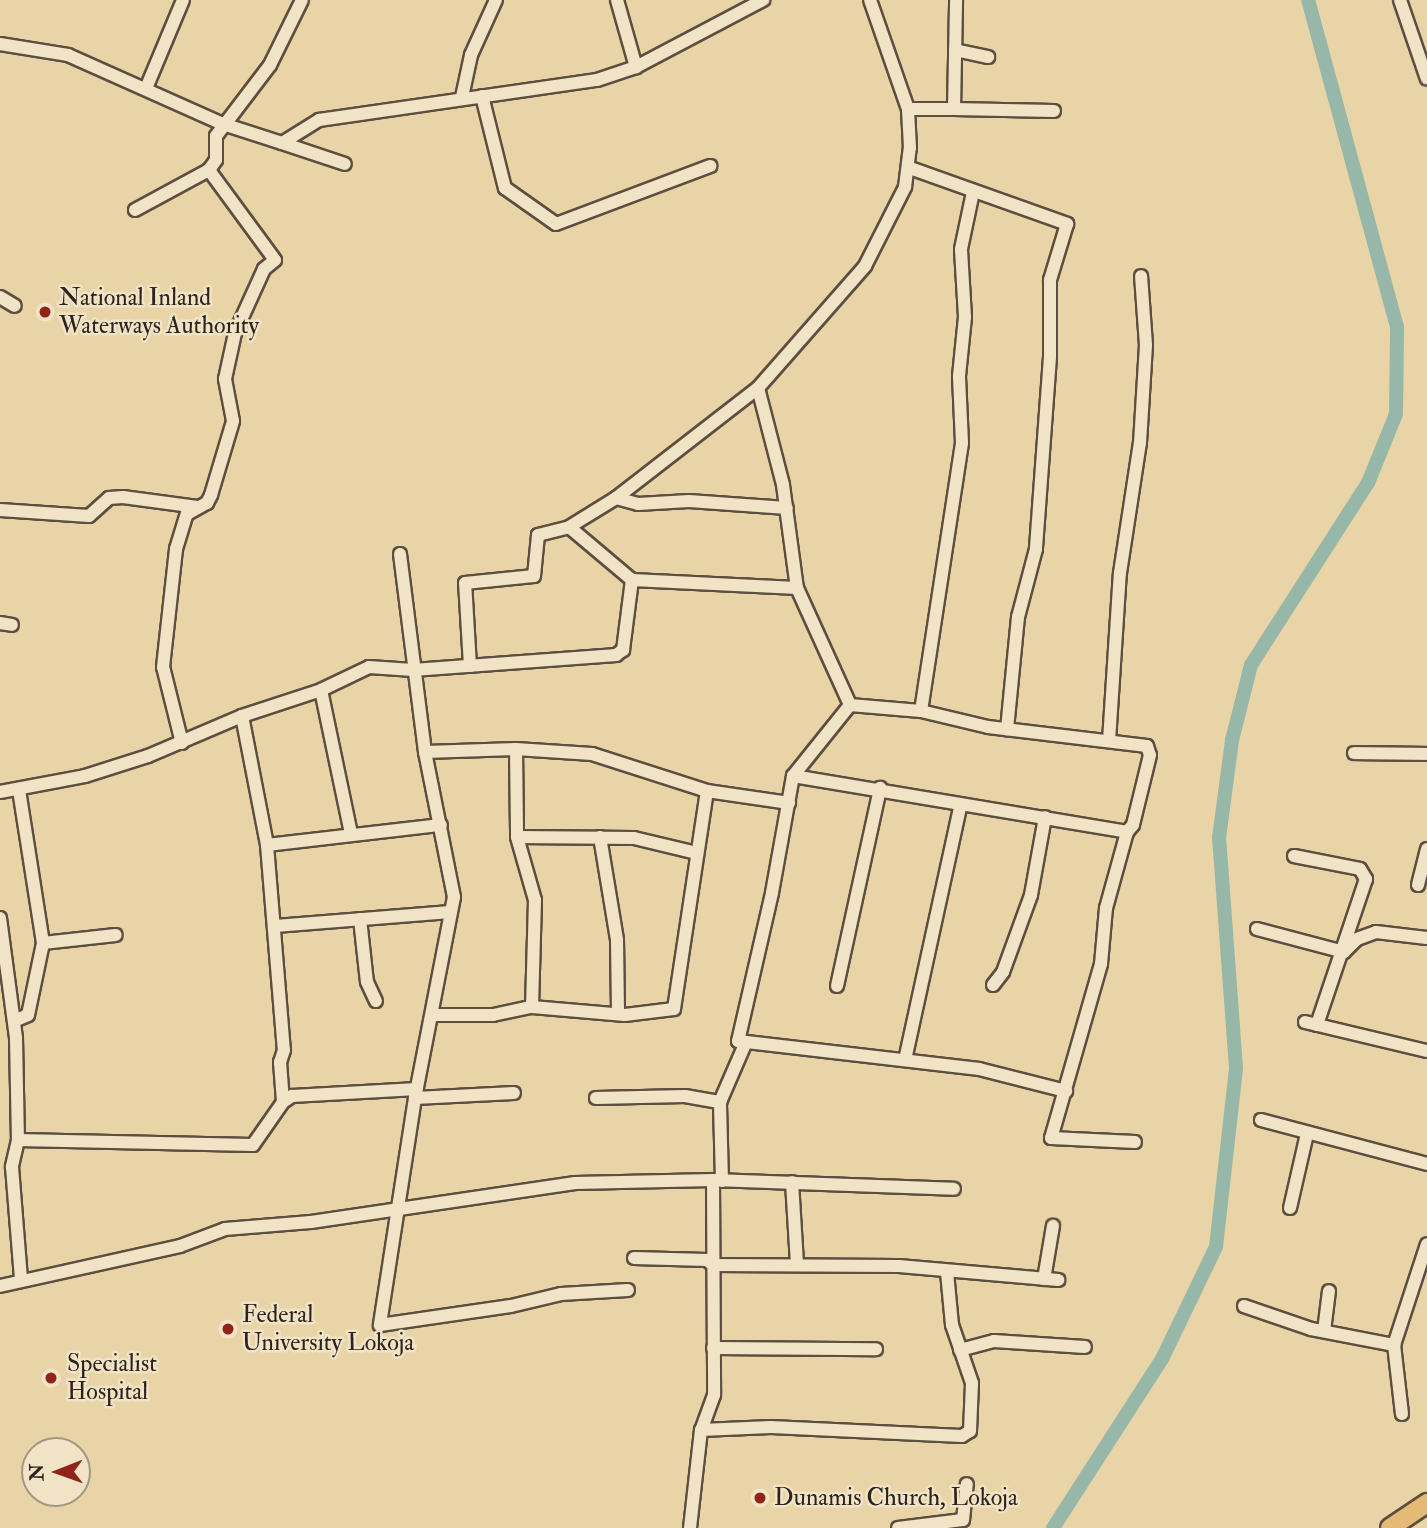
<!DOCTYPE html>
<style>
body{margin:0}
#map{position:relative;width:1427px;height:1528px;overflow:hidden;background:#e8d4a7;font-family:"IM FELL Double Pica",serif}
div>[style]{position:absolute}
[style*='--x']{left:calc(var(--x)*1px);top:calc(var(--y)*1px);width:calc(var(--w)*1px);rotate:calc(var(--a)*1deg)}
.river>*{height:14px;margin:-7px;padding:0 7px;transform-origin:7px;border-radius:7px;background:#97b8a9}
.roads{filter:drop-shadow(2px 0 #5d4e3f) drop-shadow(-2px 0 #5d4e3f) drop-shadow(0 2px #5d4e3f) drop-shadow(0 -2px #5d4e3f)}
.minor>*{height:12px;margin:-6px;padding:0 6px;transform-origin:6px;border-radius:6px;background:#f0e3c6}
.highway>*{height:18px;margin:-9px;padding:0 9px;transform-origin:9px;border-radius:9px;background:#e4ba74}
.dots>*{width:19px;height:19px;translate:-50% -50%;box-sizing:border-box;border:4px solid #f0e3c6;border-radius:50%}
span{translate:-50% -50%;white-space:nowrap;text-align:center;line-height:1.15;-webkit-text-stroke:5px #f0e3c6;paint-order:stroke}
.poi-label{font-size:24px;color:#2f221c}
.left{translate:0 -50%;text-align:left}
.north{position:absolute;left:21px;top:1437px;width:70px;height:70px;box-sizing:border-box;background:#f0e3c6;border:2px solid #a39682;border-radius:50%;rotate:269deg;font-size:19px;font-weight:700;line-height:28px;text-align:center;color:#2f221c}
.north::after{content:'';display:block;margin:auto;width:24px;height:32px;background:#8f2418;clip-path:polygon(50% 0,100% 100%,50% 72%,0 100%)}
</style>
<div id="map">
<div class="river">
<div style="--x:1053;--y:1528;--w:203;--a:-57.2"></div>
<div style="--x:1163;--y:1357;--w:122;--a:-64.3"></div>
<div style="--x:1216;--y:1247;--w:180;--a:-83.6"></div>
<div style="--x:1236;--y:1068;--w:231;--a:-94.2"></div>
<div style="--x:1219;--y:838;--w:99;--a:-82.4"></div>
<div style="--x:1232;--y:740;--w:77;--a:-75.8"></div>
<div style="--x:1251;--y:665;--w:216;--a:-57.3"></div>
<div style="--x:1368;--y:483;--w:74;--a:-67.9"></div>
<div style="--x:1396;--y:414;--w:87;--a:-89.3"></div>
<div style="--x:1397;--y:327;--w:339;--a:-105.2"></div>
</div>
<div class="roads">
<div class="minor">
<div style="--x:617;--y:0;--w:70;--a:74.2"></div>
<div style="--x:1400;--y:0;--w:83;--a:71.1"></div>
<div style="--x:0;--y:44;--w:69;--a:9.2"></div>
<div style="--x:68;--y:55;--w:170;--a:24"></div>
<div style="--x:223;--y:124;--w:62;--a:17.9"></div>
<div style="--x:282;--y:143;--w:44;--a:-31.9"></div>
<div style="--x:319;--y:120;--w:281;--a:-8.2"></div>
<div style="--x:597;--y:80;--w:41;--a:-18.4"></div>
<div style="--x:636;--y:67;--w:144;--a:-27.8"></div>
<div style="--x:955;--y:50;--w:34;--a:12"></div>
<div style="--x:147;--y:86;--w:93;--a:-67.3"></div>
<div style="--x:482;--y:96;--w:95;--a:76"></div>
<div style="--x:505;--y:188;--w:62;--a:35.2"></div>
<div style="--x:556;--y:224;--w:165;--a:-20.6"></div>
<div style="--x:462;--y:97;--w:43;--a:-77.9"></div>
<div style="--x:471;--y:55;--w:60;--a:-65.6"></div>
<div style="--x:908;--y:109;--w:46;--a:0"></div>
<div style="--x:954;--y:109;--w:109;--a:-88.9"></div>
<div style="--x:954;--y:109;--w:100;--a:1.1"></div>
<div style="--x:282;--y:143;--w:66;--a:18.4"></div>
<div style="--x:910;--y:168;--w:167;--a:19.6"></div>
<div style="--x:1067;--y:224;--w:59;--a:106.9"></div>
<div style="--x:1050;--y:280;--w:77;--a:90"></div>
<div style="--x:1050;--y:357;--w:193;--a:94.2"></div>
<div style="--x:1036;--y:549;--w:70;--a:104.8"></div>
<div style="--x:1018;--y:617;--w:113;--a:95.6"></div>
<div style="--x:135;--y:210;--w:84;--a:-28.4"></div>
<div style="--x:209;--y:170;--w:12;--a:-55"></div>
<div style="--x:216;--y:160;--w:24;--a:-90"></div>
<div style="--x:216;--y:136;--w:89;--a:-52.7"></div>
<div style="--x:270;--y:65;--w:72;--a:-63.8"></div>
<div style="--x:0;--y:297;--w:17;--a:31"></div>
<div style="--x:758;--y:388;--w:100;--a:75.5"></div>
<div style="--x:783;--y:485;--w:104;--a:82.3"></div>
<div style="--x:797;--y:588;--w:128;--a:65.6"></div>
<div style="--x:616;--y:498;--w:23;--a:15"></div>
<div style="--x:638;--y:504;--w:51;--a:-3.4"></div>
<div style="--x:689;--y:501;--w:98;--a:4.1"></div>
<div style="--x:0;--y:510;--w:89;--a:3.9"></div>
<div style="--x:89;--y:516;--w:27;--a:-42"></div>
<div style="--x:109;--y:498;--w:14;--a:-4"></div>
<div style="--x:123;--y:497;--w:75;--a:7.7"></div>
<div style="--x:400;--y:554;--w:200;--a:82.8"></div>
<div style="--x:425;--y:752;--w:148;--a:78.7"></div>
<div style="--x:454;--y:897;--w:205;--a:101"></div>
<div style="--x:415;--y:1098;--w:230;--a:98.8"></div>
<div style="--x:380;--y:1325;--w:132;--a:-8.3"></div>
<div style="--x:511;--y:1306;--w:51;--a:-13.5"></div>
<div style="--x:561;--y:1294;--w:67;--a:-3.4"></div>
<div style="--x:797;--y:588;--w:165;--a:-177.2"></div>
<div style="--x:632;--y:580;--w:82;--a:-139.9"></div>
<div style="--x:569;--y:527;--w:55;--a:-31.7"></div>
<div style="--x:616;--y:498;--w:180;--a:-37.8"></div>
<div style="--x:758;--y:388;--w:162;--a:-48.7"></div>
<div style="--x:865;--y:266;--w:89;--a:-63.1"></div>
<div style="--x:905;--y:187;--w:39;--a:-83"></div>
<div style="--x:910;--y:148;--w:39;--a:-93"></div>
<div style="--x:908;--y:109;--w:115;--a:-109.2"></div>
<div style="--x:0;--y:623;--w:12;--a:9"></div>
<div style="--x:470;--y:666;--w:83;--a:-93.4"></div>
<div style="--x:465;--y:583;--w:69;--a:-5.8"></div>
<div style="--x:534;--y:576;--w:41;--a:-84.4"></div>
<div style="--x:538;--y:535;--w:32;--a:-14"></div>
<div style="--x:321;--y:690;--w:147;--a:78.2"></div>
<div style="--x:850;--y:705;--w:71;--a:4.8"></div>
<div style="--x:921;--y:711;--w:69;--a:13.4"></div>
<div style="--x:988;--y:727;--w:160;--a:6.8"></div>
<div style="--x:1147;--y:746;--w:9;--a:72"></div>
<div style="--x:1150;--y:755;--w:72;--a:103.7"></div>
<div style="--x:1133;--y:825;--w:9;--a:131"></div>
<div style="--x:1127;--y:832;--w:79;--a:105.4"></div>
<div style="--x:1106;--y:908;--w:56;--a:95.1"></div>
<div style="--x:1101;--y:964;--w:181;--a:106"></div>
<div style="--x:1051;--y:1138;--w:84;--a:2.7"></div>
<div style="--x:850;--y:705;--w:91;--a:128.8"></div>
<div style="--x:793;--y:776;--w:119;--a:100.2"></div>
<div style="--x:772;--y:893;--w:152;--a:102.9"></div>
<div style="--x:738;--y:1041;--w:243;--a:6.6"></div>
<div style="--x:979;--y:1069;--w:90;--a:14.2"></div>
<div style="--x:921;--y:711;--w:271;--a:-81.3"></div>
<div style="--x:962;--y:443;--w:67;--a:-92.6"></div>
<div style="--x:959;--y:376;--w:59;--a:-84.2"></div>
<div style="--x:965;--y:317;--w:68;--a:-93.4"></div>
<div style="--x:961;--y:249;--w:58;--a:-78.1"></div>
<div style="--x:242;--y:716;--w:131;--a:79"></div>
<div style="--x:267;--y:845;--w:206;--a:85.3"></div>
<div style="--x:284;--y:1050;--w:13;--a:108"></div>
<div style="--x:280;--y:1062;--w:40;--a:85.7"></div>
<div style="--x:1109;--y:741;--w:168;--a:-86.3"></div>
<div style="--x:1120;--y:573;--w:132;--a:-81.3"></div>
<div style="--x:1140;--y:443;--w:98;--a:-86.5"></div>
<div style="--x:1146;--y:345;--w:69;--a:-94.1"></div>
<div style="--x:182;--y:743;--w:78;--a:-104"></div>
<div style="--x:163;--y:667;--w:119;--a:-83.7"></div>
<div style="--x:176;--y:549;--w:37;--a:-73"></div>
<div style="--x:187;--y:514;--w:23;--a:-29"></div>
<div style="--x:207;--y:503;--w:9;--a:-63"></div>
<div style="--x:211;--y:495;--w:77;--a:-73.4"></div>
<div style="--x:233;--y:421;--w:43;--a:-100.8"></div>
<div style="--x:225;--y:379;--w:47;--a:-77.7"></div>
<div style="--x:235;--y:333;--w:70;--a:-65.6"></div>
<div style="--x:264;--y:269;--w:14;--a:-39"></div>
<div style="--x:275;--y:260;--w:112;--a:-126.3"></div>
<div style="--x:516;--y:749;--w:88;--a:89.3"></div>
<div style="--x:517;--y:837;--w:66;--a:74.1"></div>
<div style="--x:535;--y:900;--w:107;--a:91.6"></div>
<div style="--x:425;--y:752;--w:91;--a:-1.9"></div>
<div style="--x:516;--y:749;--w:76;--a:3.8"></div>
<div style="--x:592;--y:754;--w:121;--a:17.8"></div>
<div style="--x:707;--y:791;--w:83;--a:8.3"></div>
<div style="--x:1354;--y:753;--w:73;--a:0.8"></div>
<div style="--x:793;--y:776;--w:339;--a:9.5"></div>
<div style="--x:0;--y:792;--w:86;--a:-10.7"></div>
<div style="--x:85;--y:776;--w:66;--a:-17.6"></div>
<div style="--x:148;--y:756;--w:102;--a:-23.1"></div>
<div style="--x:242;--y:716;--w:83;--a:-18.2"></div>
<div style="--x:321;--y:690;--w:53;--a:-25.6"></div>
<div style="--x:369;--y:667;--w:44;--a:3.9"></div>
<div style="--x:413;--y:670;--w:204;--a:-4.2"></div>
<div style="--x:616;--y:655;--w:9;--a:-36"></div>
<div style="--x:623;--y:650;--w:71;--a:-82.7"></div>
<div style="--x:517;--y:837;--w:117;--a:0.5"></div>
<div style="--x:634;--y:838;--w:65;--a:13.4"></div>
<div style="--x:600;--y:837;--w:104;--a:80.6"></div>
<div style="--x:617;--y:940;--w:74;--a:89.2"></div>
<div style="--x:267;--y:845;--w:175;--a:-6.6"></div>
<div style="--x:1294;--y:856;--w:67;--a:11.1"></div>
<div style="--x:1360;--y:869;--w:12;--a:59"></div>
<div style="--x:1366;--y:879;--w:154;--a:108.6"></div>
<div style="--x:1418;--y:885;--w:37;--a:-76"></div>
<div style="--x:0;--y:918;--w:121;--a:82.4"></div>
<div style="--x:16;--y:1038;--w:102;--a:88.9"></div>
<div style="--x:18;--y:1140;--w:235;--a:1.2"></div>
<div style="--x:253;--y:1145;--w:52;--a:-55.1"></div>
<div style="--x:283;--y:1102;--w:11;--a:-34"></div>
<div style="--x:292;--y:1096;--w:125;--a:-3.2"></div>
<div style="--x:360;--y:919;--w:63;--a:83.7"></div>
<div style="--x:367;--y:982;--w:21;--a:65"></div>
<div style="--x:275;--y:926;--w:176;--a:-4.6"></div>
<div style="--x:1257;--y:929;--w:90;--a:14.8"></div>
<div style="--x:1344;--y:952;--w:18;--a:-45"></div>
<div style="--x:1357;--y:939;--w:20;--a:-20"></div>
<div style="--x:1376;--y:932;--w:51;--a:6.7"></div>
<div style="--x:43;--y:943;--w:73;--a:-6.3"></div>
<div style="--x:993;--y:985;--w:16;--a:-52"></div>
<div style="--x:1003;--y:972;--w:82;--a:-70"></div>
<div style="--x:1031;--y:895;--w:79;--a:-79.8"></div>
<div style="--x:837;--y:986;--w:203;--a:-77.7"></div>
<div style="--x:433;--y:1015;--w:60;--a:0"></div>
<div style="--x:493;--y:1015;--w:40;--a:-12"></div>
<div style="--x:532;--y:1007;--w:93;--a:4.9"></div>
<div style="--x:625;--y:1015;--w:49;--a:-7"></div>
<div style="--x:674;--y:1009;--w:220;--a:-81.4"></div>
<div style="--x:14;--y:1021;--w:15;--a:-23"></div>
<div style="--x:28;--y:1015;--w:74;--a:-78.2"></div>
<div style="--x:43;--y:943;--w:156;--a:-98.9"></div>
<div style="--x:1305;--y:1022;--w:125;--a:13.4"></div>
<div style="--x:905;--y:1060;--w:262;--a:-77.7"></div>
<div style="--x:415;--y:1098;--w:99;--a:-2.9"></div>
<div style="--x:596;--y:1098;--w:89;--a:-1.3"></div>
<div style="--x:685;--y:1096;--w:36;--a:10"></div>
<div style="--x:1261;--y:1120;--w:172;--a:14.8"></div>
<div style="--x:18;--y:1140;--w:28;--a:103"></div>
<div style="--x:12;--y:1167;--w:113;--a:85.4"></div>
<div style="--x:713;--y:1180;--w:241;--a:2.1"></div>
<div style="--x:722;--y:1181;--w:79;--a:-91.5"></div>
<div style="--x:720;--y:1102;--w:65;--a:-66.6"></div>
<div style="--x:792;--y:1182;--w:81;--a:86.5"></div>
<div style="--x:1290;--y:1208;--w:76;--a:-77.1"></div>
<div style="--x:634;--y:1258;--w:73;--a:1.6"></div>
<div style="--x:707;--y:1260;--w:8;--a:40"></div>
<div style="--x:713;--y:1265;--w:186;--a:0.3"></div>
<div style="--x:899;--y:1266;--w:160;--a:5"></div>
<div style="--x:1044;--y:1279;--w:54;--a:-80.4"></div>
<div style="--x:0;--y:1286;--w:184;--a:-12.5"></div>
<div style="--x:180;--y:1246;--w:48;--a:-20.7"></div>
<div style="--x:225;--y:1229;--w:86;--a:-4.7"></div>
<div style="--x:311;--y:1222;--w:267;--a:-8.4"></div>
<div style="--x:575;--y:1183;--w:138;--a:-1.2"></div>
<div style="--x:713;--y:1180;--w:215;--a:89.7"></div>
<div style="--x:714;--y:1395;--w:37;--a:110"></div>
<div style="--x:701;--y:1430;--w:99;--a:96.4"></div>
<div style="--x:1244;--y:1306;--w:71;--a:18.9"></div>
<div style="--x:1311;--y:1329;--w:85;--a:10.9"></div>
<div style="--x:1324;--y:1331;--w:40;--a:-82.9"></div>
<div style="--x:713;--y:1348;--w:163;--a:0.4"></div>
<div style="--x:960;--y:1350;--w:35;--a:-15"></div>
<div style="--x:994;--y:1341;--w:91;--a:3.8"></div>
<div style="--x:1402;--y:1414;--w:69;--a:-96.6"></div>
<div style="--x:1394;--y:1345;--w:106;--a:-71.9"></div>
<div style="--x:701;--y:1430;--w:70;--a:-2.5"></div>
<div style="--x:771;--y:1427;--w:191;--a:2.7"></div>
<div style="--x:962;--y:1436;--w:9;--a:-32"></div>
<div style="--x:970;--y:1431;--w:48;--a:-87.6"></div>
<div style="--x:972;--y:1383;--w:61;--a:-109"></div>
<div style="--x:952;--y:1325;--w:53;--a:-95.4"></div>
<div style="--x:898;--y:1528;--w:65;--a:-7"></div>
<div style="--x:963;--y:1520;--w:36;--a:-84"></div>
</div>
<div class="highway">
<div style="--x:1390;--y:1528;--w:45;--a:-34"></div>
</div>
</div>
<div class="dots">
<div style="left:45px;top:312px;background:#8f2418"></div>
<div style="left:228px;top:1329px;background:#8f2418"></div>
<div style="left:51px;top:1378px;background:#8f2418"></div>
<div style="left:760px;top:1498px;background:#8f2418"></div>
</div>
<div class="poi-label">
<span class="left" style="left:59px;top:312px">National Inland<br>Waterways Authority</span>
<span class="left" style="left:242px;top:1329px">Federal<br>University Lokoja</span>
<span class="left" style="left:67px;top:1378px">Specialist<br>Hospital</span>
<span class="left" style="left:774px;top:1498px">Dunamis Church, Lokoja</span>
</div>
<div class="north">N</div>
</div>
